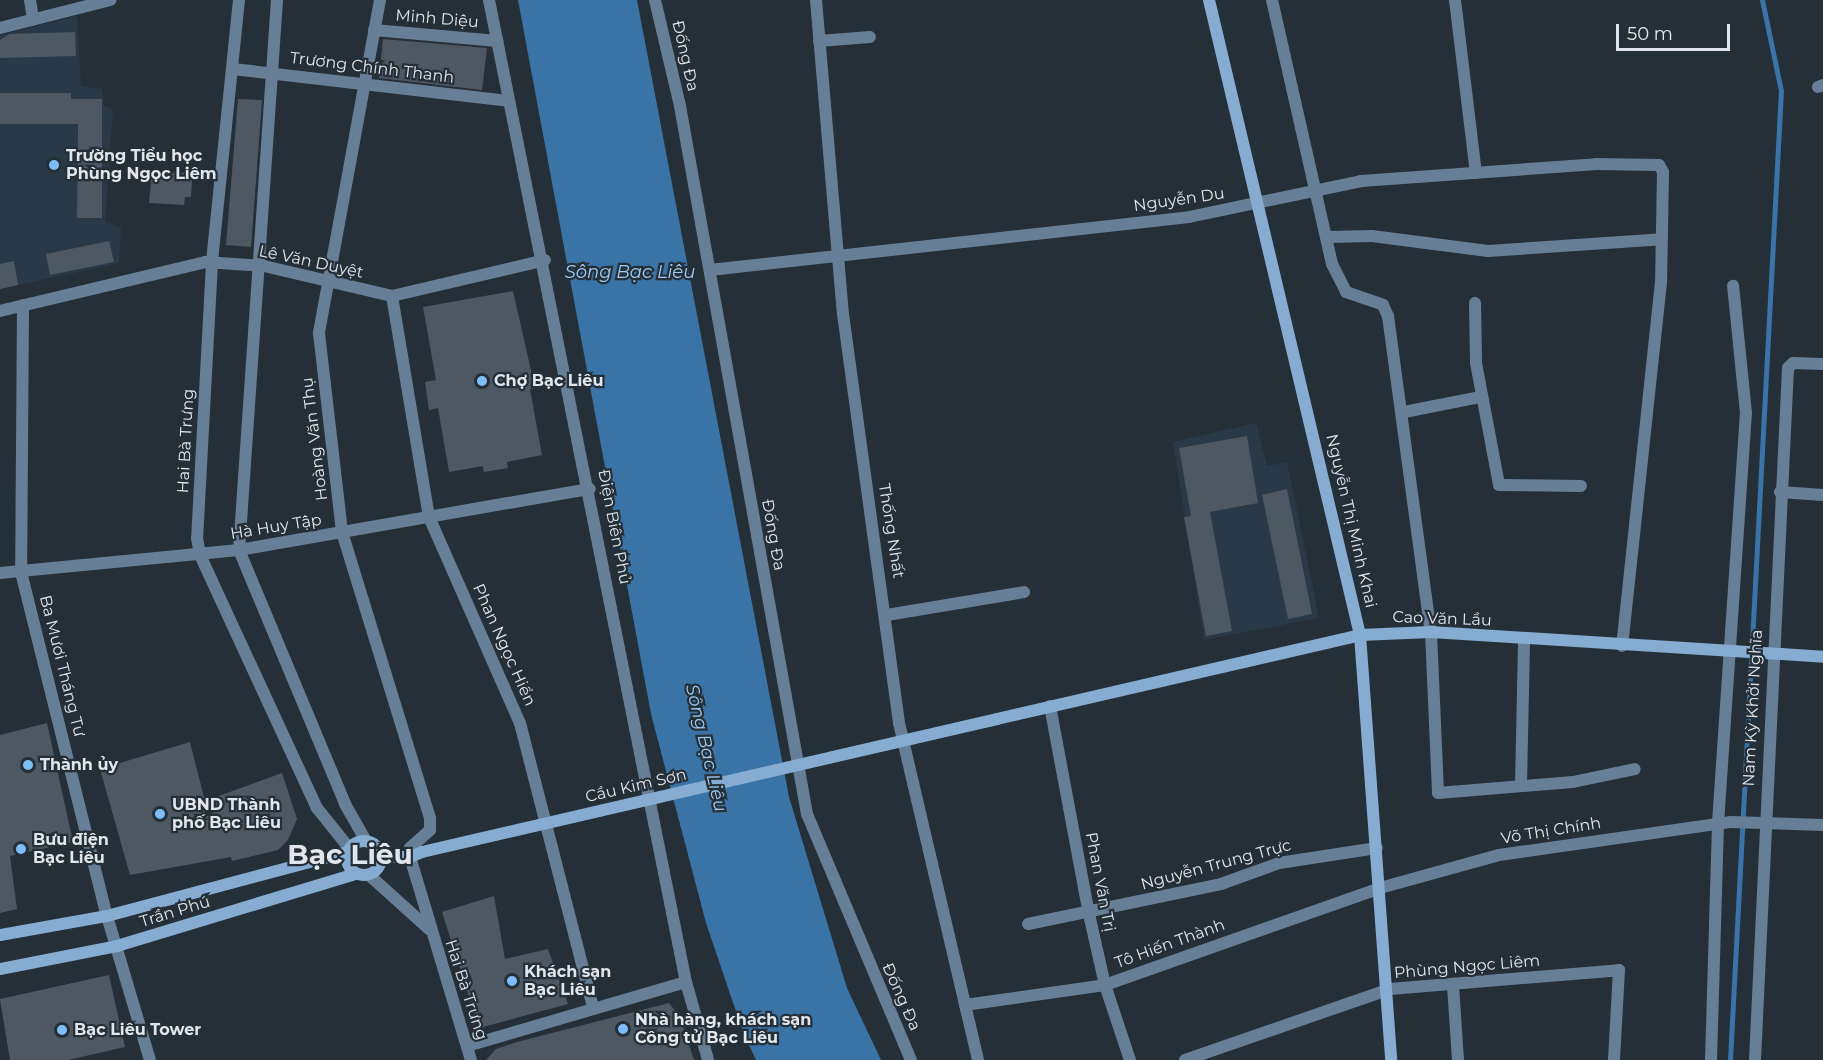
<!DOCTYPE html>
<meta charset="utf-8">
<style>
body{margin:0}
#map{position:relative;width:1823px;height:1060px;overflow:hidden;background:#252f38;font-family:Montserrat,sans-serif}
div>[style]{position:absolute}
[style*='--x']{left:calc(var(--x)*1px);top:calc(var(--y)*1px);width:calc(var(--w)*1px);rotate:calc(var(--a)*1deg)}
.built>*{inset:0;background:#2a3947}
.water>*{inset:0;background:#3a73a6}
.stream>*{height:4.5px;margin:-2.25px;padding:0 2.25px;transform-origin:2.25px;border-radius:2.25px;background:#3a73a6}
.building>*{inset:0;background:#4d5862}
.minor>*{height:12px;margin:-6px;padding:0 6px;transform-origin:6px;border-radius:6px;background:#677f96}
.tertiary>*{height:12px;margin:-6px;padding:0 6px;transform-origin:6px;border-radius:6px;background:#677f96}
.secondary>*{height:12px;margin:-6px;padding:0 6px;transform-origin:6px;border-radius:6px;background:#86add1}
.secondary>.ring{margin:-6px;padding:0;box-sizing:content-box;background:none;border:12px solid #86add1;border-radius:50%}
.secondary-bridge>*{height:12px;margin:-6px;padding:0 6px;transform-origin:6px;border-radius:6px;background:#86add1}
.dots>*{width:16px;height:16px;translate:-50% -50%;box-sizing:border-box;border:3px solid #252f38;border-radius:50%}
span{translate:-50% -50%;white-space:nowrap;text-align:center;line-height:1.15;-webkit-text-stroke:4.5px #252f38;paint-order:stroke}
.street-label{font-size:16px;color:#e0e6ec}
.poi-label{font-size:16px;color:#e0e6ec;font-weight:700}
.left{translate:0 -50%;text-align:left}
.water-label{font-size:18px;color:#9ecbf6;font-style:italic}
.town-label{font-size:28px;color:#e0e6ec;font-weight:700}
.scale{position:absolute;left:1616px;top:24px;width:114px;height:27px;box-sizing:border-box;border:3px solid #e0e6ec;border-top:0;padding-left:8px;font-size:18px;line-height:21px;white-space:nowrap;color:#e0e6ec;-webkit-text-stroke:4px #252f38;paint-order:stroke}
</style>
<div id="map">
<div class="built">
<div style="clip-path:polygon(77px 16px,81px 86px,102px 89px,104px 106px,113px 109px,105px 222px,121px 228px,119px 263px,0 289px,0 35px)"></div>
<div style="clip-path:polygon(1256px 423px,1267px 466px,1287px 462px,1319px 618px,1204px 640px,1173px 442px)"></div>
</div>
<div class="water">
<div style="clip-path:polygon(518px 0,637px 0,789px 797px,847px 988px,881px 1060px,756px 1060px,743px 1032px,706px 923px,651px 714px)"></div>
</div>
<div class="stream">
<div style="--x:1730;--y:1060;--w:970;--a:-86.99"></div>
<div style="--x:1781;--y:91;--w:93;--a:-101.8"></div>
</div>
<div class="building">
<div style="clip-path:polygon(75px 32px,76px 56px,0 58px,0 40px,10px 34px)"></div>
<div style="clip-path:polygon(383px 39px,487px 48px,482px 90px,379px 78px)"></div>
<div style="clip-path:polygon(0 93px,71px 93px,71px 99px,102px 99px,102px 218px,77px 218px,78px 124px,0 124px)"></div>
<div style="clip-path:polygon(238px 99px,262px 100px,251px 247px,226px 245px)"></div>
<div style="clip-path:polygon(152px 171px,187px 173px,187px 180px,192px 180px,191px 197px,185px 197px,184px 205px,149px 203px)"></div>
<div style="clip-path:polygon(109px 241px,114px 262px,50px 275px,46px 254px)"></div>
<div style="clip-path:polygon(14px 261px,18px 285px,0 289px,0 264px)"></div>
<div style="clip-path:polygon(513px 291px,535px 388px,530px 389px,542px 455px,507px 462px,508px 468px,484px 472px,483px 466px,449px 472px,438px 408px,429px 410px,425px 382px,436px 380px,423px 307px)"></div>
<div style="clip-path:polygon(1247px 436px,1258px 503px,1210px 512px,1232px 631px,1206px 636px,1184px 517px,1191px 516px,1179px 448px)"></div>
<div style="clip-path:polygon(1287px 489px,1312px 614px,1288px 619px,1262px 495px)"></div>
<div style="clip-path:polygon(47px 723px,73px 842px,10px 856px,17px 909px,0 913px,0 735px)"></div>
<div style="clip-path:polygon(190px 742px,205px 801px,282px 773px,297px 819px,288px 840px,278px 850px,232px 861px,231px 857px,130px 875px,100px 769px)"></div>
<div style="clip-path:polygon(494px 896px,505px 959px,548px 949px,568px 1004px,479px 1028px,442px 912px)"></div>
<div style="clip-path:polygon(109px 975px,125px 1047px,68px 1060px,10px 1060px,0 999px)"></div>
<div style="clip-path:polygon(669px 1003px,680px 1017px,694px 1060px,486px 1060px,496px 1049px,517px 1042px)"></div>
</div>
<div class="minor">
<div style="--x:30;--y:0;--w:20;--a:81"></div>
<div style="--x:239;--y:0;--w:264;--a:95.9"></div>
<div style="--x:212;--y:263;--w:275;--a:93.1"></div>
<div style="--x:197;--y:538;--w:17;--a:80"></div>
<div style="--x:200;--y:555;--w:279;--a:65.2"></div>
<div style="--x:317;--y:808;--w:51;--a:51.3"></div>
<div style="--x:277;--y:0;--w:551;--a:93.95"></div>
<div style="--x:239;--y:550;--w:275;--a:67.3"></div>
<div style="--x:345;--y:804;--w:43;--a:60.4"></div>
<div style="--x:380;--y:0;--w:339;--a:100.4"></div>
<div style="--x:319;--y:333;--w:200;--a:83.4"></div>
<div style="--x:342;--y:532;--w:299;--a:72.9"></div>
<div style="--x:430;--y:818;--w:12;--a:90"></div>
<div style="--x:430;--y:830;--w:27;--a:138"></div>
<div style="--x:410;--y:848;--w:9;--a:90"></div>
<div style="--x:410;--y:857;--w:212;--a:73.3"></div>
<div style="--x:489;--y:0;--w:1002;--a:78.66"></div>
<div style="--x:686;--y:982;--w:81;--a:74.2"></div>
<div style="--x:816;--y:0;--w:315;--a:85.1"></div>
<div style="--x:843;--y:314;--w:413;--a:82.2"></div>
<div style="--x:899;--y:723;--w:346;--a:76.8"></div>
<div style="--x:1272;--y:0;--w:271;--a:77.2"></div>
<div style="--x:1332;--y:264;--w:31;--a:63"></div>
<div style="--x:1346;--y:292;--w:39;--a:19"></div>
<div style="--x:1383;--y:305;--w:12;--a:66"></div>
<div style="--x:1388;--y:316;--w:319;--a:82.3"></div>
<div style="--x:1431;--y:632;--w:161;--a:87.5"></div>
<div style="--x:1438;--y:793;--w:135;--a:-4.7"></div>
<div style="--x:1573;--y:782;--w:63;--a:-11.8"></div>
<div style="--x:1455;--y:0;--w:174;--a:83.1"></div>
<div style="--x:0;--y:28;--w:114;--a:-14.2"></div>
<div style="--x:374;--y:30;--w:124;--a:5.1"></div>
<div style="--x:819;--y:41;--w:51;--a:-4.5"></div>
<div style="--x:233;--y:69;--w:277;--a:6.6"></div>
<div style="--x:1818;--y:87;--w:5;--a:-22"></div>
<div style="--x:1328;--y:237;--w:44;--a:-1.3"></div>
<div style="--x:1372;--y:236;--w:117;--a:7.4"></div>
<div style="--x:1488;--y:251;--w:174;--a:-3.9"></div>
<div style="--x:710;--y:270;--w:482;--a:-6.3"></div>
<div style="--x:1189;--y:217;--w:176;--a:-11.8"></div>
<div style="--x:1361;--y:181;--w:236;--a:-4.1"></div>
<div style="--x:1596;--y:164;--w:63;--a:0.9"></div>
<div style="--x:1659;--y:165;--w:8;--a:60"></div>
<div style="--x:1663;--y:172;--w:110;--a:91"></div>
<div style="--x:1661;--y:282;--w:366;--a:96.1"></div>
<div style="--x:392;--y:296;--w:224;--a:80.5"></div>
<div style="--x:429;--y:517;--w:225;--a:66.2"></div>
<div style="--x:520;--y:723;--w:293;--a:75.6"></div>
<div style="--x:1475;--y:303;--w:60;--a:89"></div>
<div style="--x:1476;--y:363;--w:124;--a:79.3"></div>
<div style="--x:1499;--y:485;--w:82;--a:0.7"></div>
<div style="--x:23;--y:305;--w:267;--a:90.4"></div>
<div style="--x:21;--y:572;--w:355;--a:76"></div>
<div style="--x:107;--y:916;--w:150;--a:73.4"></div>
<div style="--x:0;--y:311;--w:211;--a:-13.4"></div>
<div style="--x:205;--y:262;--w:59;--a:3.9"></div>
<div style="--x:264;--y:266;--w:131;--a:13.2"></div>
<div style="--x:392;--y:296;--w:157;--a:-13.2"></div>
<div style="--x:1404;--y:412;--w:77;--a:-11.2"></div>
<div style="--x:1780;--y:492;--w:43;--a:4"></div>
<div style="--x:0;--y:573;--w:240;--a:-5.5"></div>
<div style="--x:239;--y:550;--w:356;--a:-9.9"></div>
<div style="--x:887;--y:615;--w:139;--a:-9.5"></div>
<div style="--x:1050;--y:706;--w:212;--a:79.4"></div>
<div style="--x:1089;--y:914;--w:73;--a:77.3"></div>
<div style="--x:1105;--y:985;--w:79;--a:71.6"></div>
<div style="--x:1521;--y:786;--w:147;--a:-88.8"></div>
<div style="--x:369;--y:875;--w:81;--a:42"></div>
<div style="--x:1028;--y:924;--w:197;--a:-11.7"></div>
<div style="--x:1221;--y:884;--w:62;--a:-19.9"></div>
<div style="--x:1279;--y:863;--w:99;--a:-8.7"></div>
<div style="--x:1453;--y:985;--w:75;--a:86.2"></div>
<div style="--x:965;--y:1005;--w:141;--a:-8.1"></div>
<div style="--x:1105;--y:985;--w:292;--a:-19.4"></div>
<div style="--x:1380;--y:888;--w:123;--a:-15.5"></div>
<div style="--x:1499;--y:855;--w:233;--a:-8.1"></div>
<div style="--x:1730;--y:822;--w:93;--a:1.8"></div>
<div style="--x:467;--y:1046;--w:228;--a:-16.3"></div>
<div style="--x:1185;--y:1060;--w:217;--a:-19.1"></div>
<div style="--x:1390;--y:989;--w:230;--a:-4.7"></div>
<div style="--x:1619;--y:970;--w:90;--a:93.2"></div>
<div style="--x:1711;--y:1060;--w:237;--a:-88.3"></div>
<div style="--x:1718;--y:823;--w:411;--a:-86.1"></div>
<div style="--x:1746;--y:413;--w:128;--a:-95.8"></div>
<div style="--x:1755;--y:1060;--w:693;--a:-87.27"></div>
<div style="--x:1788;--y:368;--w:7;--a:-45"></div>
<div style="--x:1793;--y:363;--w:30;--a:2"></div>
</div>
<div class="tertiary">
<div style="--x:655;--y:0;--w:109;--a:76.7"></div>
<div style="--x:680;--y:106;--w:719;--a:79.83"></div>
<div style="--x:807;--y:814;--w:267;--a:67.1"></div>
</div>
<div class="secondary">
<div style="--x:1209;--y:0;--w:653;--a:76.62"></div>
<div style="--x:1360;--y:635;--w:426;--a:85.8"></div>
<div style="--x:997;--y:719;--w:373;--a:-13"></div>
<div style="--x:1360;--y:635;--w:71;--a:-2.4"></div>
<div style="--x:1431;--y:632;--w:393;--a:3.6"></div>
<div class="ring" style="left:347px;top:841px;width:22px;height:22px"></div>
<div style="--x:381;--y:857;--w:29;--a:0"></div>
<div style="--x:410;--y:857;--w:13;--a:-23"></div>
<div style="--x:0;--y:935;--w:109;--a:-10.1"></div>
<div style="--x:107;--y:916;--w:248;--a:-14.9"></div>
<div style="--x:0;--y:969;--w:119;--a:-11.1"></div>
<div style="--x:117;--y:946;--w:250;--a:-16.8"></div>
</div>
<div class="secondary-bridge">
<div style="--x:422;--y:852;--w:590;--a:-13.02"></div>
</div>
<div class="dots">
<div style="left:54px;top:165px;background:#7dbef9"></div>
<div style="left:482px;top:381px;background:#7dbef9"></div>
<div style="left:28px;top:765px;background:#7dbef9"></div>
<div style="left:160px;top:814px;background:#7dbef9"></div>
<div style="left:21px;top:849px;background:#7dbef9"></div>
<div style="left:512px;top:981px;background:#7dbef9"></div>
<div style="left:623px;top:1029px;background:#7dbef9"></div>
<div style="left:62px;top:1030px;background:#7dbef9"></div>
</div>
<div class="street-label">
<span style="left:437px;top:19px;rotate:5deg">Minh Diệu</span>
<span style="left:685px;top:56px;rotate:77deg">Đống Đa</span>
<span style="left:372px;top:68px;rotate:7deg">Trương Chính Thanh</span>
<span style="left:1179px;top:200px;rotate:-8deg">Nguyễn Du</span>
<span style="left:311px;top:262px;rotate:12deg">Lê Văn Duyệt</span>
<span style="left:315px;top:439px;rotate:-97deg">Hoàng Văn Thụ</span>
<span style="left:186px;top:441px;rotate:-87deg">Hai Bà Trưng</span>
<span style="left:1351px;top:521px;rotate:77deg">Nguyễn Thị Minh Khai</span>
<span style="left:276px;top:527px;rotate:-9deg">Hà Huy Tập</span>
<span style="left:614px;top:527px;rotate:79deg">Điện Biên Phủ</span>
<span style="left:891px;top:531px;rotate:81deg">Thống Nhất</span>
<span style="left:773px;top:535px;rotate:80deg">Đống Đa</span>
<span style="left:1442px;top:619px;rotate:2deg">Cao Văn Lầu</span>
<span style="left:504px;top:645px;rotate:66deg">Phan Ngọc Hiển</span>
<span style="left:62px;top:666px;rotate:76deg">Ba Mươi Tháng Tư</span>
<span style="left:1753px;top:708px;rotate:-87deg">Nam Kỳ Khởi Nghĩa</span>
<span style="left:636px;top:786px;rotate:-13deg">Cầu Kim Sơn</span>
<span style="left:1551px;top:831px;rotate:-9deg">Võ Thị Chính</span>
<span style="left:1216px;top:865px;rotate:-15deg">Nguyễn Trung Trực</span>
<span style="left:1100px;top:882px;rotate:79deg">Phan Văn Trị</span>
<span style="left:175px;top:912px;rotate:-17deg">Trần Phú</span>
<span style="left:1170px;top:944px;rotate:-20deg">Tô Hiến Thành</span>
<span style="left:1467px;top:967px;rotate:-5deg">Phùng Ngọc Liêm</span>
<span style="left:466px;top:990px;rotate:72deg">Hai Bà Trưng</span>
<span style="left:901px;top:997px;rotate:66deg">Đống Đa</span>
</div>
<div class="poi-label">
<span class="left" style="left:66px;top:165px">Trường Tiểu học<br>Phùng Ngọc Liêm</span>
<span class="left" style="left:494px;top:381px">Chợ Bạc Liêu</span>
<span class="left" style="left:40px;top:765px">Thành ủy</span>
<span class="left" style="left:172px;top:814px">UBND Thành<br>phố Bạc Liêu</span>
<span class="left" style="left:33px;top:849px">Bưu điện<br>Bạc Liêu</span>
<span class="left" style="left:524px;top:981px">Khách sạn<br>Bạc Liêu</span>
<span class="left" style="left:635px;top:1029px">Nhà hàng, khách sạn<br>Công tử Bạc Liêu</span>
<span class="left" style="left:74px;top:1030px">Bạc Liêu Tower</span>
</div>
<div class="water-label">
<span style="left:630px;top:272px">Sông Bạc Liêu</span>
<span style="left:706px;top:748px;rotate:77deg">Sông Bạc Liêu</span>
</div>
<div class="town-label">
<span style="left:350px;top:854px">Bạc Liêu</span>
</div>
<div class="scale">50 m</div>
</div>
